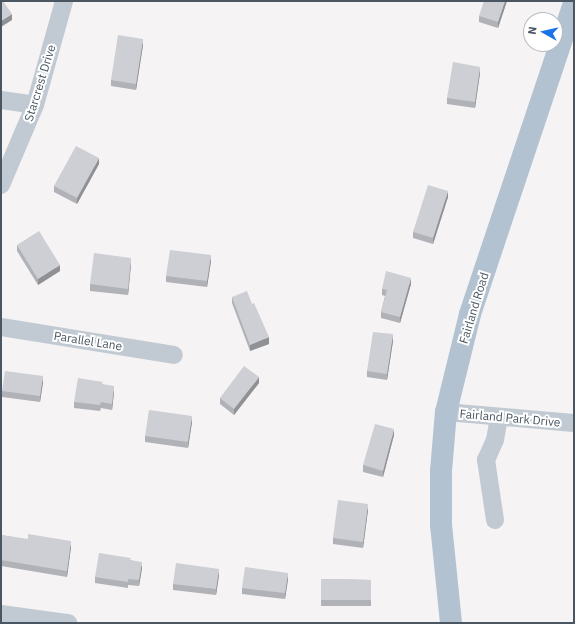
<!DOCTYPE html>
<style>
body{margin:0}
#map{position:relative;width:575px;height:624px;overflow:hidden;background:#f5f3f3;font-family:"IBM Plex Sans",sans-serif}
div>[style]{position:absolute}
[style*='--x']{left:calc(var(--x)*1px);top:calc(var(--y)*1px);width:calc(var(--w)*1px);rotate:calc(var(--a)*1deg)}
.minor>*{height:18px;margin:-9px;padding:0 9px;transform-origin:9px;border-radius:9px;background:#c1cad2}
.major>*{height:22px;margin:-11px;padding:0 11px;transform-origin:11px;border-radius:11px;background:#b3c2d1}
.wall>*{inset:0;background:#b0b2b7}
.shaded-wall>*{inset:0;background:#909195}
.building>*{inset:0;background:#cdcfd5}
span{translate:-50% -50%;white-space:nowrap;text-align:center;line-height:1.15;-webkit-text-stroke:4px #fff;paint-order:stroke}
.street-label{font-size:12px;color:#4a5661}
.frame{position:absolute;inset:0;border:2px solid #4a5661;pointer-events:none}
.north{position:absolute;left:523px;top:12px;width:40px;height:40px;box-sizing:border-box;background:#fff;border:1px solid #b7bbc0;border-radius:50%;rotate:278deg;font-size:11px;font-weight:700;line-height:16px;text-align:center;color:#4a5661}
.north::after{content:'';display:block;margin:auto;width:14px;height:18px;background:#1a73e8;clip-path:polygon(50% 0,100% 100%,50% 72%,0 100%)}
</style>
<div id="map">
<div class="minor">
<div style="--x:1;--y:100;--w:34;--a:8"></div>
<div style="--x:1;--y:185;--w:87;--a:-67"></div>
<div style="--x:35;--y:105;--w:108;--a:-74.4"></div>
<div style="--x:1;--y:327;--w:175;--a:9.2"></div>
<div style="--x:446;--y:412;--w:128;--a:4.9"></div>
<div style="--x:495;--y:520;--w:61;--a:-98.5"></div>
<div style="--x:486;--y:460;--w:22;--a:-66"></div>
<div style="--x:495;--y:440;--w:22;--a:-80"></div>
<div style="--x:1;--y:614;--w:68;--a:7.7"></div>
</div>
<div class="major">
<div style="--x:451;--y:623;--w:99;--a:-95.8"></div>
<div style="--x:441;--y:525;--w:54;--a:-90"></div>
<div style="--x:441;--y:471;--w:59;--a:-85.2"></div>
<div style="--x:446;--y:412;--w:101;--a:-76.2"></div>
<div style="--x:470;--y:314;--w:327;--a:-71.5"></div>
</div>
<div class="wall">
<div style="clip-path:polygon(507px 1px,498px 28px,479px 22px,479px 16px)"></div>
<div style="clip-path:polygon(143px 45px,136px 90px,111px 86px,111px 80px)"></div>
<div style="clip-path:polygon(480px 73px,475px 108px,447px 104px,447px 98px)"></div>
<div style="clip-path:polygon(99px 164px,77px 204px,54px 192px,54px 186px)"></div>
<div style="clip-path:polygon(448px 197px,433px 244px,413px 238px,413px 232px)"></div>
<div style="clip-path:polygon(17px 245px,60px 271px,38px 285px,17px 251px)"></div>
<div style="clip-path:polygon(211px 261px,207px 287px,166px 282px,166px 276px)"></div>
<div style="clip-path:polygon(131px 264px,128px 295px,90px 291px,90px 284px)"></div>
<div style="clip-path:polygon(411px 284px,400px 323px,381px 318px,381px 312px,385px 296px,382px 295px,382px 289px)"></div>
<div style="clip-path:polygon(232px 297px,269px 344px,250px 351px,232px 303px)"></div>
<div style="clip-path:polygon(393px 341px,387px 380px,367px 377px,367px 371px)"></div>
<div style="clip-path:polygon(43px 382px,40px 402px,2px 397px,2px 391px)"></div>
<div style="clip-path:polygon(259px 383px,234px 415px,220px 404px,220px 398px)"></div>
<div style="clip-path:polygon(103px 384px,114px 392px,112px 410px,101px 408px,100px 411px,74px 408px,74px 402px)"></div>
<div style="clip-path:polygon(192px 422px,188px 448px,145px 442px,145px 436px)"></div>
<div style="clip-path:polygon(394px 435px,383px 477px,363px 472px,363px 465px)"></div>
<div style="clip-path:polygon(368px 510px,363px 548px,333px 544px,333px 538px)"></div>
<div style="clip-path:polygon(1px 535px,71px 547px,67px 577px,1px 566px)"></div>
<div style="clip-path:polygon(131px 560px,142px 568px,139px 586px,128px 585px,128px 588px,95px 583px,95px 577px)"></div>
<div style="clip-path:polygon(219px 575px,216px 595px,173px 590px,173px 584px)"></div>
<div style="clip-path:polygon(288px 579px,285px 599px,242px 594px,242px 588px)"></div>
<div style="clip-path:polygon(321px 579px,371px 580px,371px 606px,321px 606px)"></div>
</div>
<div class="shaded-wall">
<div style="clip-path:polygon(505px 1px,507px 1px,498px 28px,498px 22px)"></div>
<div style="clip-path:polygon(12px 14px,12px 20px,1px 27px,1px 21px)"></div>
<div style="clip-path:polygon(143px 39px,143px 45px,136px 90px,136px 84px)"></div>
<div style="clip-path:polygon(480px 67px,480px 73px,475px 108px,475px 102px)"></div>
<div style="clip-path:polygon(99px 158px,99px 164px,77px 204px,77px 198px)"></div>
<div style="clip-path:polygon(448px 191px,448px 197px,433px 244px,433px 238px)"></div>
<div style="clip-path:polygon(211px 255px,211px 261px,207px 287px,207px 281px)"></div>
<div style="clip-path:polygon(131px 258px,131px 264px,128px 295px,128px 289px)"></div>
<div style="clip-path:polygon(60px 265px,60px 271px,38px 285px,38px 279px)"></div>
<div style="clip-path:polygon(411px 278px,411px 284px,400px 323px,400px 317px)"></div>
<div style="clip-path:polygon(393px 334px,393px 341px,387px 380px,387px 374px)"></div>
<div style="clip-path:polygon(269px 337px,269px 344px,250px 351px,250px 345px)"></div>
<div style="clip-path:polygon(43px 376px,43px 382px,40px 402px,40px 396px)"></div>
<div style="clip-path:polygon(259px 377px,259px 383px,234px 415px,234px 409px)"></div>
<div style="clip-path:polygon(114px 386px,114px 392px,112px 410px,112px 404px)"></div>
<div style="clip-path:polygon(192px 416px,192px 422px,188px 448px,188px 442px)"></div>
<div style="clip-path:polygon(394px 429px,394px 435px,383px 477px,383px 471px)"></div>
<div style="clip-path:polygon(368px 504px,368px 510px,363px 548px,363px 542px)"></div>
<div style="clip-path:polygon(71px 541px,71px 547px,67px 577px,67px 571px)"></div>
<div style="clip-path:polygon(142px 562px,142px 568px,139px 586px,139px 580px)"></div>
<div style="clip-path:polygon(219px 569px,219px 575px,216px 595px,216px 589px)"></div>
<div style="clip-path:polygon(288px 573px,288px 579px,285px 599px,285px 593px)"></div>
</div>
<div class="building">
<div style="clip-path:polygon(1px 1px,3px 1px,12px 14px,1px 21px)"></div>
<div style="clip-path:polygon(484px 1px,505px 1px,498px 22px,479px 16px)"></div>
<div style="clip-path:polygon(118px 35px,143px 39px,136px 84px,111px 80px)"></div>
<div style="clip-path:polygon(453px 62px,480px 67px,475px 102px,447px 98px)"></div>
<div style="clip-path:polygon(76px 146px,99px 158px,77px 198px,54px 186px)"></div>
<div style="clip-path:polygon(428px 185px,448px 191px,433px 238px,413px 232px)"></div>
<div style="clip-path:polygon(39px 231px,60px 265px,38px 279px,17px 245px)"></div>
<div style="clip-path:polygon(170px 250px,211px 255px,207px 281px,166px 276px)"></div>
<div style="clip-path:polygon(94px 253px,131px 258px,128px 289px,90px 284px)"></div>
<div style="clip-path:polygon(386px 271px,411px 278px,400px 317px,381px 312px,387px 290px,382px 289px)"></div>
<div style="clip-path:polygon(247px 291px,252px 304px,254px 303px,269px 337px,250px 345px,232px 297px)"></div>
<div style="clip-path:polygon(373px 332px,393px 334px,387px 374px,367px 371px)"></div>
<div style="clip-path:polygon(244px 366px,259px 377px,234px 409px,220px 398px)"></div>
<div style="clip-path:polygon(5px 371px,43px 376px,40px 396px,2px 391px)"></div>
<div style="clip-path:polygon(78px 378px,103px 382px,102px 384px,114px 386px,112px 404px,101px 402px,100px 405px,74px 402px)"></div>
<div style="clip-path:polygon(149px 410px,192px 416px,188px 442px,145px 436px)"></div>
<div style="clip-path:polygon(375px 424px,394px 429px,383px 471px,363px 465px)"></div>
<div style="clip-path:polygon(338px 500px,368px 504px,363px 542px,333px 538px)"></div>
<div style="clip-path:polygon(28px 534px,71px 541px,67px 571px,1px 560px,1px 535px,28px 539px)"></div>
<div style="clip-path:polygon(99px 553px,131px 558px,130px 560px,142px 562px,139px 580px,128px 579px,128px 582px,95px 577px)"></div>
<div style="clip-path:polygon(176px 563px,219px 569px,216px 589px,173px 584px)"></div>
<div style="clip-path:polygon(245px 567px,288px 573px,285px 593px,242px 588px)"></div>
<div style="clip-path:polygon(321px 579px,371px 580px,371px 600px,321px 600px)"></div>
</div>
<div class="street-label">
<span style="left:40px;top:83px;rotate:-73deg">Starcrest Drive</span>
<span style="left:474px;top:308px;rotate:-73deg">Fairland Road</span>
<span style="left:88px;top:341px;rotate:9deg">Parallel Lane</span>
<span style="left:510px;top:418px;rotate:5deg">Fairland Park Drive</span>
</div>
<div class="frame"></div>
<div class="north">N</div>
</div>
